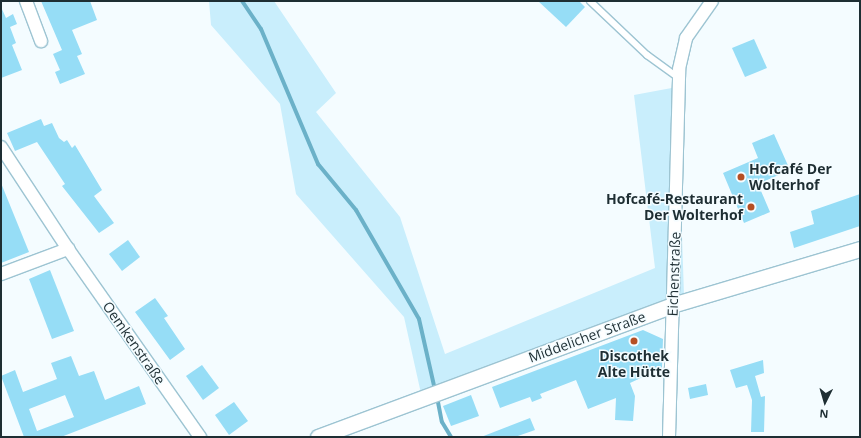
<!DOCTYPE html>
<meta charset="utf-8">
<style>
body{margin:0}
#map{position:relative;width:861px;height:438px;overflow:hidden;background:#f4fcff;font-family:"Open Sans",sans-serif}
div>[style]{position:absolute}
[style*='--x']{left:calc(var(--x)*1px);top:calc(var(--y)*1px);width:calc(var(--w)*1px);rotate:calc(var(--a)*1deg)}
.green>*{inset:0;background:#c9eefc}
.stream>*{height:4px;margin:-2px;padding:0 2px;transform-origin:2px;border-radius:2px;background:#6bb1c8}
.building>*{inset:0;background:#96ddf6}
.roads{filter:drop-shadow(1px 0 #9dc4d2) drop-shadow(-1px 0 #9dc4d2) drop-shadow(0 1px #9dc4d2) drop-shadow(0 -1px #9dc4d2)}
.service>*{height:6px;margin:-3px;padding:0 3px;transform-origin:3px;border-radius:3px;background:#fff}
.minor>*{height:12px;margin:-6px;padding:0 6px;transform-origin:6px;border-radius:6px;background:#fff}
.tertiary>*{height:15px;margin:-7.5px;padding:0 7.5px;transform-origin:7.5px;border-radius:7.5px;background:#fff}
.dots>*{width:11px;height:11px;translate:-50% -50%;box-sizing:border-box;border:2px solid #f4fcff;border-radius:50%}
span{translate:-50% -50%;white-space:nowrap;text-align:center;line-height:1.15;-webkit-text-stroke:3px #f4fcff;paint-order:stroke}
.poi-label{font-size:14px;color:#1e2e33;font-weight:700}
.left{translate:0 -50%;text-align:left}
.right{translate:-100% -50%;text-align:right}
.street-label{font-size:14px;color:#1e2e33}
.frame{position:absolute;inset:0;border:2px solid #1e2e33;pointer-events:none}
.north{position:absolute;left:805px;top:382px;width:40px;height:40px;-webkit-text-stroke:3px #f4fcff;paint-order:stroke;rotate:185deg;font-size:11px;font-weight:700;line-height:16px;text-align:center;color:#1e2e33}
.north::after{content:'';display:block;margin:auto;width:14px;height:18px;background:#1e2e33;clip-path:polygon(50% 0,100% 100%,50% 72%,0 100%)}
</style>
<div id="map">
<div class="green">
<div style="clip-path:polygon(209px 1px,274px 1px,336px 93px,316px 112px,400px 217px,445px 354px,655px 268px,634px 95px,677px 87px,684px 295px,422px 398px,404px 317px,296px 194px,280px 104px,211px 25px)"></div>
</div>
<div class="stream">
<div style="--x:242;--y:1;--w:34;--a:56"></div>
<div style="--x:261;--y:29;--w:147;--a:67.1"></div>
<div style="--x:318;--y:164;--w:60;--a:50.4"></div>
<div style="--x:356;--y:210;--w:126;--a:60"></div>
<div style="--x:419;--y:319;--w:73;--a:77.3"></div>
<div style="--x:437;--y:397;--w:25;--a:79"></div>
<div style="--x:442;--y:422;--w:17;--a:59"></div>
</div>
<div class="building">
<div style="clip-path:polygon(41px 1px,90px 1px,97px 20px,72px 30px,82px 54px,77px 56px,85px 74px,60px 84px,55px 72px,60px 70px,53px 54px,62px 50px)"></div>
<div style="clip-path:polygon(538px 1px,579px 1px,585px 7px,566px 27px)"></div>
<div style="clip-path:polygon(1px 7px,6px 18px,13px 14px,17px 24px,10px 27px,16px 43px,12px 45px,22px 70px,1px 78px)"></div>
<div style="clip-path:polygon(754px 39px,767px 68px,745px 77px,732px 48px)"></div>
<div style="clip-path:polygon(41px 119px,44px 126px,52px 123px,59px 138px,64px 142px,67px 140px,72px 148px,75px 145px,102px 190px,94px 196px,114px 223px,99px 233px,62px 186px,65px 184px,37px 142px,15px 151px,7px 133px)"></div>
<div style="clip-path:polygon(774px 134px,790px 170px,758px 184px,770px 212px,744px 223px,723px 173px,758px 158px,752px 143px)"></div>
<div style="clip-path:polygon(1px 183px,29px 252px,1px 263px)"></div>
<div style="clip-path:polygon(860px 194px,860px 226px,794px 248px,790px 232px,814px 224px,811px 211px)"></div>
<div style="clip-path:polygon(128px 240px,140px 257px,122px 271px,109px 254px)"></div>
<div style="clip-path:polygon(50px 270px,74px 331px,52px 339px,29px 279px)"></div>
<div style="clip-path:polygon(155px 298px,168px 316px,164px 318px,185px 349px,170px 360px,135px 312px)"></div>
<div style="clip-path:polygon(643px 330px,663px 339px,662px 368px,630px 383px,635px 396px,633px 421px,615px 420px,616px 398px,588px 409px,576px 380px,540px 394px,542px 398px,532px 402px,530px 397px,500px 408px,492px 387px)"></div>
<div style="clip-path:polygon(evenodd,71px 356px,79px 376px,94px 371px,105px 400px,139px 386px,146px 404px,61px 437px,24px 437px,1px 376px,15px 370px,23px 392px,57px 379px,51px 363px,71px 356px,65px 395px,74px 417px,37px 431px,29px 409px,65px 395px)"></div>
<div style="clip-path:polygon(763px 360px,764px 373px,755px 376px,761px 397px,765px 396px,764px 432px,751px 432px,752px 400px,747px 385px,736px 388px,730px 370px)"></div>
<div style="clip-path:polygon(202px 365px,219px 388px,203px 400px,186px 376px)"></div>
<div style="clip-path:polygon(706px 384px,708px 395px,690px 399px,688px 388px)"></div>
<div style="clip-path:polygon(471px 395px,479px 416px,451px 426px,443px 406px)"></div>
<div style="clip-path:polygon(234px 402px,248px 421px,229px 435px,215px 415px)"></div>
<div style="clip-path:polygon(530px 418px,535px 430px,515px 437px,481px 437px)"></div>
</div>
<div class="roads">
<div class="service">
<div style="--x:590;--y:1;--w:79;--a:43.5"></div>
<div style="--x:647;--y:55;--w:39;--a:36"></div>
</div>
<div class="minor">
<div style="--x:26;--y:1;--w:43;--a:69.4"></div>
<div style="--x:1;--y:147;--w:122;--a:56.7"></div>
<div style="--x:68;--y:249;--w:230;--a:54.9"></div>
<div style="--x:1;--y:274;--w:72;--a:-20.5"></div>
<div style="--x:669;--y:437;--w:368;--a:-88.4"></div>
<div style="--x:679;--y:69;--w:32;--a:-77"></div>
<div style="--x:686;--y:38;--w:45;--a:-54.9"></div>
</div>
<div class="tertiary">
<div style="--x:318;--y:437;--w:378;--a:-20.4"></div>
<div style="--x:672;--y:305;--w:196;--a:-16.6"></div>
</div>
</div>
<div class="dots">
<div style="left:741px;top:177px;background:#b54f24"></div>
<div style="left:751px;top:207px;background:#b54f24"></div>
<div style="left:634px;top:341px;background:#b54f24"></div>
</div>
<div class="poi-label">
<span class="left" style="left:749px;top:177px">Hofcafé Der<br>Wolterhof</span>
<span class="right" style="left:743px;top:207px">Hofcafé-Restaurant<br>Der Wolterhof</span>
<span style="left:634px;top:364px">Discothek<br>Alte Hütte</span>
</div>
<div class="street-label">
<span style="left:674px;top:274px;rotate:-88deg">Eichenstraße</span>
<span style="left:587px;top:337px;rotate:-20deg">Middelicher Straße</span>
<span style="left:134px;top:343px;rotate:55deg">Oemkenstraße</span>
</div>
<div class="frame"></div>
<div class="north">N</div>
</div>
